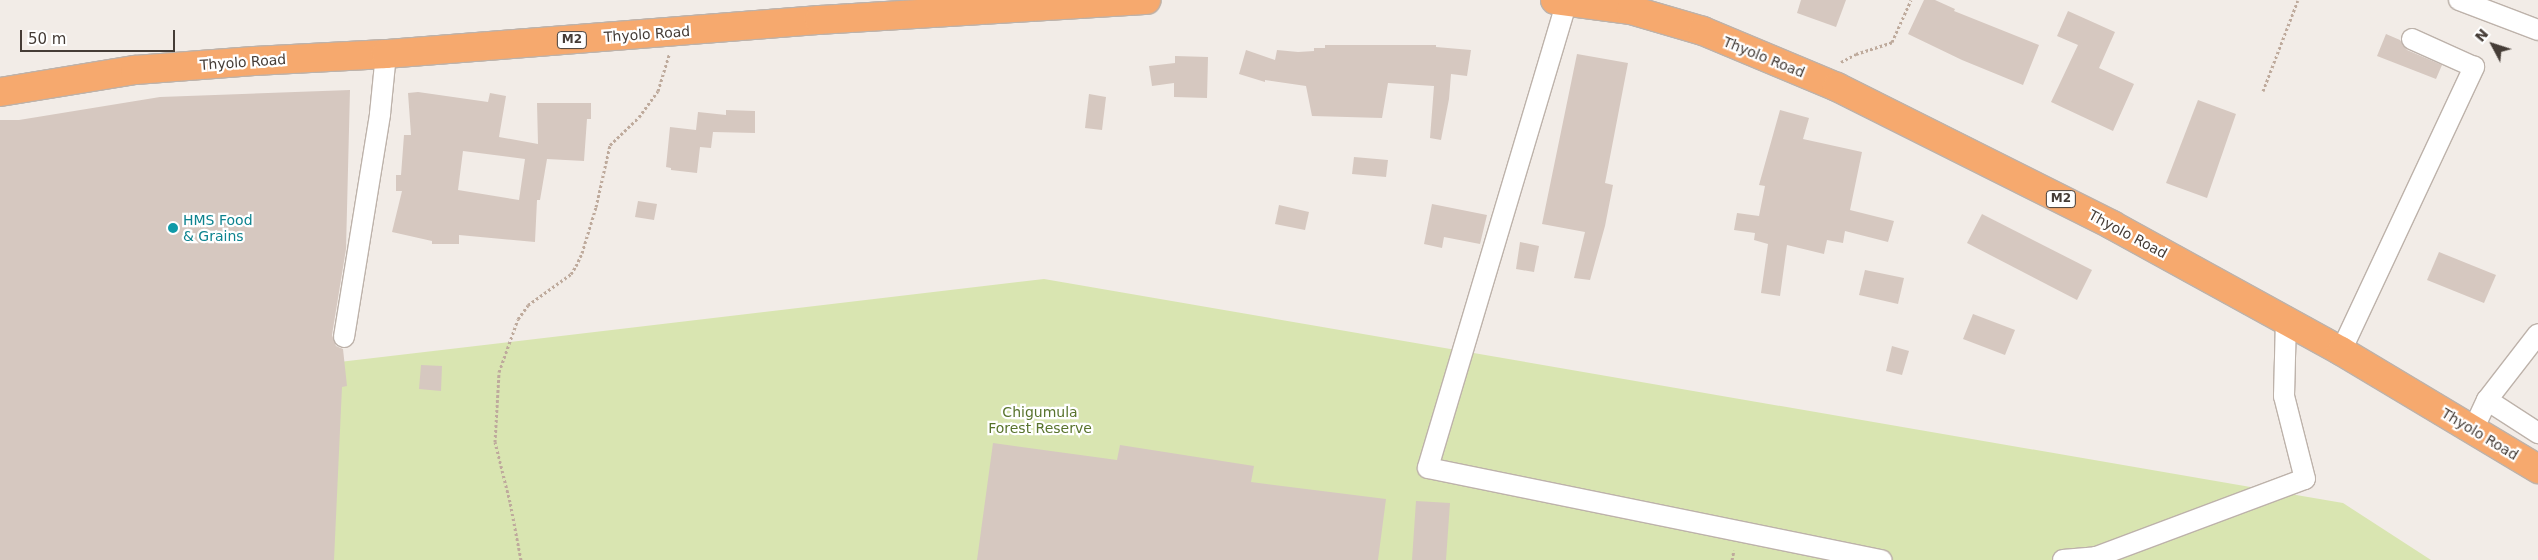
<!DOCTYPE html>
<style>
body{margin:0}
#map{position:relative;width:2538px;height:560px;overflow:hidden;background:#f2ece7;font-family:"DejaVu Sans",sans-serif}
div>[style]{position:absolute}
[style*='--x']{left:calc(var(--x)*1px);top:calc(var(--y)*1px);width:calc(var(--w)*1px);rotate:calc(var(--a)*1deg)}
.green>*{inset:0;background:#d9e5b1}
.building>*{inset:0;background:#d6c8c0}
.path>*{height:3px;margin-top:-1.5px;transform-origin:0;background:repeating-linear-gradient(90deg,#beaa9c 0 2.5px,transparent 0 5px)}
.roads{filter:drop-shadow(1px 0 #bdb2aa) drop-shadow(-1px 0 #bdb2aa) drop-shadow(0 1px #bdb2aa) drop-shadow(0 -1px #bdb2aa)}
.minor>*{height:20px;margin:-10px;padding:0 10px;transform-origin:10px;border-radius:10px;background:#fff}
.highway>*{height:28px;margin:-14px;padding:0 14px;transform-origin:14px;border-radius:14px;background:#f6a96e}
.dots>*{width:14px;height:14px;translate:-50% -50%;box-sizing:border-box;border:2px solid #fff;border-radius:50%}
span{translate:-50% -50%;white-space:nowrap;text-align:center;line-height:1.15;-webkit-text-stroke:4.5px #fff;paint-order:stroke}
.shield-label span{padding:1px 4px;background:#fff;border:1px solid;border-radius:4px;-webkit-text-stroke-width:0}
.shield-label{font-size:12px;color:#453c36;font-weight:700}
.street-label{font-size:14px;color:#453c36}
.culture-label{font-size:14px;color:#0d838f}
.left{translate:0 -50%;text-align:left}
.park-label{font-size:14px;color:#58732c}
.north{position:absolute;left:2468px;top:20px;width:50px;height:50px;-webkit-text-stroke:4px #fff;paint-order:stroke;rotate:310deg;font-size:14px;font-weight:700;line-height:20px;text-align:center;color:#453c36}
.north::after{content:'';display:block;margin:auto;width:18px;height:22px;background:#453c36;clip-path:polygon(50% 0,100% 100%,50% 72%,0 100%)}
.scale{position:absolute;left:20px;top:30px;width:155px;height:22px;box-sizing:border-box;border:2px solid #453c36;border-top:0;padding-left:6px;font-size:15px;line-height:18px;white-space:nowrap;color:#453c36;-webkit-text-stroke:4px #fff;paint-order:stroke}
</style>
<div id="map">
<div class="green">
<div style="clip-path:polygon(1044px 279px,2343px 503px,2431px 560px,0 560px,0 402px)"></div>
</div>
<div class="building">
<div style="clip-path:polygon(1801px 0,1846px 0,1836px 27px,1797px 13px)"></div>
<div style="clip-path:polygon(1924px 0,1935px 0,1955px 9px,1954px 11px,2039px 45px,2023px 85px,1962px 60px,1908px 34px)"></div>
<div style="clip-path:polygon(2068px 11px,2115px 32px,2099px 68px,2134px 84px,2113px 131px,2051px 102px,2078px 45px,2057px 36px)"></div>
<div style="clip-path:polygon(2386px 34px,2400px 40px,2407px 50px,2442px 65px,2436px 79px,2377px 56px)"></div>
<div style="clip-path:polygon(1325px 45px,1436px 45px,1436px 47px,1471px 50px,1467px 76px,1451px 74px,1449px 99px,1441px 140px,1430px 138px,1434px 86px,1388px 83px,1382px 118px,1312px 116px,1306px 86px,1265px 80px,1265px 82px,1239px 74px,1246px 50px,1275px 60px,1277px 50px,1298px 52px,1314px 51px,1314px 48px,1325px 48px)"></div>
<div style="clip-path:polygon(1577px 54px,1628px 63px,1605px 183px,1613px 185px,1605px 226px,1590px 280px,1574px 278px,1585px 232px,1542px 224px)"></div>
<div style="clip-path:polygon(1175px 56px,1208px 57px,1207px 98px,1174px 97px,1174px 83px,1152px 86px,1149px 66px,1175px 63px)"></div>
<div style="clip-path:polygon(350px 90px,346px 249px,332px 335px,336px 346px,343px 349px,347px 386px,342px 387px,334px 560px,0 560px,0 120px,19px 120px,160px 97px)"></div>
<div style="clip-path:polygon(evenodd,418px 92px,488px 102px,490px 93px,506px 96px,499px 137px,538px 144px,537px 103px,591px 103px,591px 119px,587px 119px,584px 161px,547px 159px,540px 200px,537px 200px,535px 242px,459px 235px,459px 244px,432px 244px,432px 241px,392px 232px,402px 191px,396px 191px,396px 175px,401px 175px,404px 135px,411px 135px,408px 93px,418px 92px,463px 151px,525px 159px,519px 200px,458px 190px,463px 151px)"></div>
<div style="clip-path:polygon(1089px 94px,1106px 97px,1102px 130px,1085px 128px)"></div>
<div style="clip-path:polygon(2198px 100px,2236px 114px,2207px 198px,2166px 183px)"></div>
<div style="clip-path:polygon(726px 110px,755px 111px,755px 133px,713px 132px,711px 148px,700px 147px,697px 173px,671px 170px,671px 168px,666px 167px,670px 127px,696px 130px,698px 112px,726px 115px)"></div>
<div style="clip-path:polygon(1780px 110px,1809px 118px,1803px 139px,1862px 152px,1850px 210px,1894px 221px,1888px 242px,1845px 231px,1843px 243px,1827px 240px,1824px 254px,1787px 245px,1780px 296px,1761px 293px,1768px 244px,1754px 240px,1755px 233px,1734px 230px,1737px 213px,1759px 216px,1765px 186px,1759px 185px)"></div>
<div style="clip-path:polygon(1354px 157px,1388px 160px,1386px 177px,1352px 174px)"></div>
<div style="clip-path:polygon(638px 201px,657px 204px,654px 220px,635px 217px)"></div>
<div style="clip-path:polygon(1432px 204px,1487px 215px,1480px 244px,1444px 237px,1442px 248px,1424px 244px)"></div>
<div style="clip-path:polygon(1279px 205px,1309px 212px,1305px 230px,1275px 224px)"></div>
<div style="clip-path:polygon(1982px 214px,2092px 270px,2077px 300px,1967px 243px)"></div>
<div style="clip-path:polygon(1520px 242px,1539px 246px,1534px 272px,1516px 269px)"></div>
<div style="clip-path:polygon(2439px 252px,2496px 275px,2484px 303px,2427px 280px)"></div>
<div style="clip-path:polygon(1865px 270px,1904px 278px,1898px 304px,1859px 295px)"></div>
<div style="clip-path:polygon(1973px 314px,2015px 330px,2005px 355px,1963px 339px)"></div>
<div style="clip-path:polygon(1892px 346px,1909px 351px,1902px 375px,1886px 371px)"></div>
<div style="clip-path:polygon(421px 365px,442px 366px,441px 391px,419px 389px)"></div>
<div style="clip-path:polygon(993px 443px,1117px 460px,1120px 445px,1254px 466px,1251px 482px,1386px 499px,1378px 560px,977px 560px)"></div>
<div style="clip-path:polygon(1416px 501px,1450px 503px,1446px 560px,1412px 560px)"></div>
</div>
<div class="path">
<div style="--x:1841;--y:62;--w:17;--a:-28"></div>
<div style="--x:1856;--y:54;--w:38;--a:-18"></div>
<div style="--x:1892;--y:42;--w:46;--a:-65.7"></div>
<div style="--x:2263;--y:91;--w:97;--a:-69"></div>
<div style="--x:521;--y:560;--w:59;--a:-100.7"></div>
<div style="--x:510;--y:502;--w:62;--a:-104"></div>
<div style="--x:495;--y:442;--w:70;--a:-86.7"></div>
<div style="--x:499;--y:372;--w:56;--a:-70.3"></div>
<div style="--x:518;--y:319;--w:17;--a:-54"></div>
<div style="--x:528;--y:305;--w:53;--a:-35.8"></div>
<div style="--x:571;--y:274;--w:9;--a:-58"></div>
<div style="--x:576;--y:266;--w:14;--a:-65"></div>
<div style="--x:582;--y:253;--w:48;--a:-73.1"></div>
<div style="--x:596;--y:207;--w:64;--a:-77.3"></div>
<div style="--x:610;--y:145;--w:40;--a:-44"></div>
<div style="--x:639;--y:117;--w:32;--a:-54"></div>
<div style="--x:658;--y:91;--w:38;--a:-73"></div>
<div style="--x:1732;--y:560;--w:10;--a:-79"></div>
</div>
<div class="roads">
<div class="minor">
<div style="--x:2459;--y:0;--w:85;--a:20.8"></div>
<div style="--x:1567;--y:1;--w:487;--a:106.6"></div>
<div style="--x:1428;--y:468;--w:463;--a:11.5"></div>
<div style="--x:344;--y:337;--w:226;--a:-80.8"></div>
<div style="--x:380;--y:114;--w:60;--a:-84.3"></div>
<div style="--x:2341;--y:351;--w:314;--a:-64.9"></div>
<div style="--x:2474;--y:67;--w:68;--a:-155.7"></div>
<div style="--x:2487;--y:400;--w:61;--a:32.9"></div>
<div style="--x:2473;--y:430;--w:33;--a:-65"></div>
<div style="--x:2487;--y:400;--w:83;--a:-52.3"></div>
<div style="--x:2063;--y:560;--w:33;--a:-5"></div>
<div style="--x:2101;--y:560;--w:6;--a:-149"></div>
<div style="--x:2096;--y:557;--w:223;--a:-20.5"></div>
<div style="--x:2305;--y:479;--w:86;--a:-104.2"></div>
<div style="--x:2284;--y:396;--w:76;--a:-88.5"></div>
</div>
<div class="highway">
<div style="--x:1555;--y:0;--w:77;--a:7.5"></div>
<div style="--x:1631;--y:10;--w:75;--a:16.3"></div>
<div style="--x:1703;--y:31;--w:145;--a:22.7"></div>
<div style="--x:1837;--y:87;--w:308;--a:26.6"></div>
<div style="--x:2112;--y:225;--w:261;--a:28.8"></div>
<div style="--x:2341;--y:351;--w:230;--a:30.9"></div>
<div style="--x:0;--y:92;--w:137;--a:-9.3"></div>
<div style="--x:135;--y:70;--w:119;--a:-4.3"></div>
<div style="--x:254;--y:61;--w:132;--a:-3"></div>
<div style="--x:386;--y:54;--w:434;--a:-4.5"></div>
<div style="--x:819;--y:20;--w:328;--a:-3.5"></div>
</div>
</div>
<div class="dots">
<div style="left:173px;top:228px;background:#0f9aa8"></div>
</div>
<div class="shield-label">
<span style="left:572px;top:40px">M2</span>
<span style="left:2061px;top:199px">M2</span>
</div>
<div class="street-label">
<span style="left:647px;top:34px;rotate:-4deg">Thyolo Road</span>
<span style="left:1764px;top:57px;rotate:22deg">Thyolo Road</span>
<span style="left:243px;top:62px;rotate:-4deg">Thyolo Road</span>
<span style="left:2128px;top:234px;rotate:28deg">Thyolo Road</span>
<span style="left:2480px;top:434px;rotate:31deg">Thyolo Road</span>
</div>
<div class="culture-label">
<span class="left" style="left:183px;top:228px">HMS Food<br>&amp; Grains</span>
</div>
<div class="park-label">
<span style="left:1040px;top:420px">Chigumula<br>Forest Reserve</span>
</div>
<div class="north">N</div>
<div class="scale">50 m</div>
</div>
